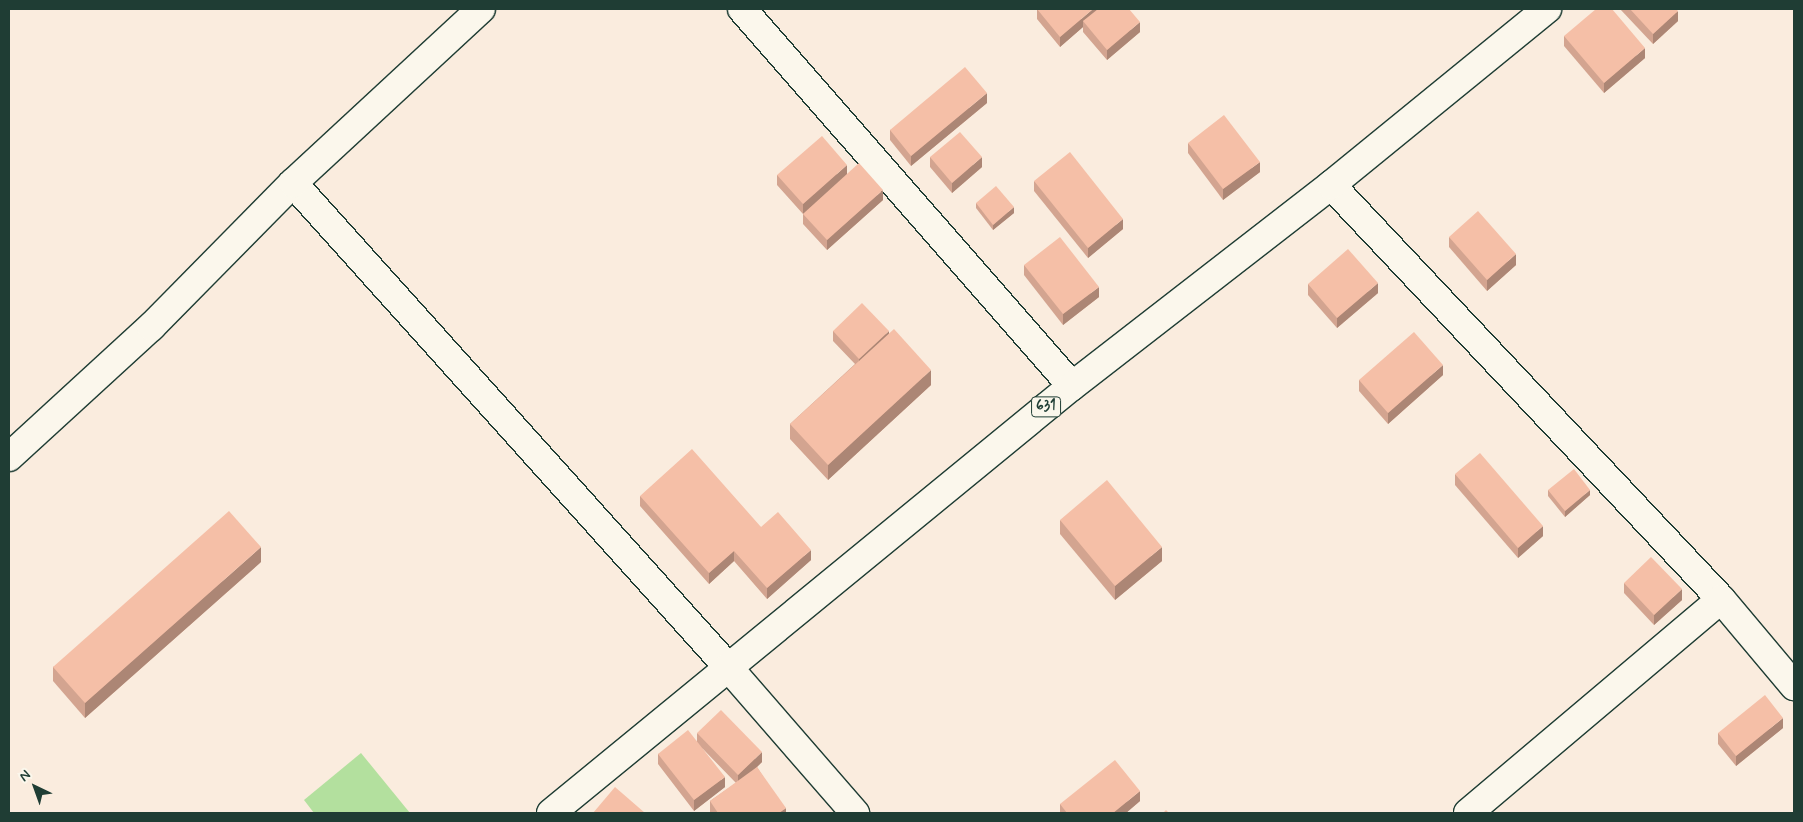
<!DOCTYPE html>
<style>
body{margin:0}
#map{position:relative;width:1803px;height:822px;overflow:hidden;background:#faecde;font-family:Mynerve,sans-serif}
div>[style]{position:absolute}
[style*='--x']{left:calc(var(--x)*1px);top:calc(var(--y)*1px);width:calc(var(--w)*1px);rotate:calc(var(--a)*1deg)}
.green>*{inset:0;background:#b3e09e}
.roads{filter:drop-shadow(1px 0 #1f3d34) drop-shadow(-1px 0 #1f3d34) drop-shadow(0 1px #1f3d34) drop-shadow(0 -1px #1f3d34)}
.minor>*{height:28px;margin:-14px;padding:0 14px;transform-origin:14px;border-radius:14px;background:#fbf7ec}
.primary>*{height:28px;margin:-14px;padding:0 14px;transform-origin:14px;border-radius:14px;background:#fbf7ec}
.wall>*{inset:0;background:#d3a490}
.shaded-wall>*{inset:0;background:#ac8675}
.building>*{inset:0;background:#f5bfa7}
span{translate:-50% -50%;white-space:nowrap;text-align:center;line-height:1.15;-webkit-text-stroke:4.5px #fbf7ec;paint-order:stroke}
.shield-label span{padding:1px 4px;background:#fbf7ec;border:1px solid;border-radius:4px;-webkit-text-stroke-width:0}
.shield-label{font-size:15px;color:#1f3d34;font-weight:700}
.frame{position:absolute;inset:0;border:10px solid #1f3d34;pointer-events:none}
.north{position:absolute;left:10px;top:762px;width:50px;height:50px;-webkit-text-stroke:4px #fbf7ec;paint-order:stroke;rotate:318deg;font-size:14px;font-weight:700;line-height:20px;text-align:center;color:#1f3d34}
.north::after{content:'';display:block;margin:auto;width:18px;height:22px;background:#1f3d34;clip-path:polygon(50% 0,100% 100%,50% 72%,0 100%)}
</style>
<div id="map">
<div class="green">
<div style="clip-path:polygon(361px 753px,410px 813px,314px 813px,304px 800px)"></div>
</div>
<div class="roads">
<div class="minor">
<div style="--x:742;--y:9;--w:501;--a:48.8"></div>
<div style="--x:293;--y:183;--w:651;--a:48.05"></div>
<div style="--x:728;--y:667;--w:194;--a:49"></div>
<div style="--x:1331;--y:185;--w:569;--a:46.71"></div>
<div style="--x:1721;--y:599;--w:114;--a:50"></div>
<div style="--x:9;--y:457;--w:193;--a:-42.5"></div>
<div style="--x:151;--y:327;--w:202;--a:-45.4"></div>
<div style="--x:293;--y:183;--w:256;--a:-42.8"></div>
<div style="--x:1468;--y:813;--w:331;--a:-40.2"></div>
</div>
<div class="primary">
<div style="--x:551;--y:813;--w:674;--a:-39.34"></div>
<div style="--x:1072;--y:386;--w:328;--a:-37.8"></div>
<div style="--x:1331;--y:185;--w:279;--a:-39.2"></div>
</div>
</div>
<div class="wall">
<div style="clip-path:polygon(1037px 9px,1140px 32px,1107px 60px,1083px 32px,1083px 27px,1060px 47px,1037px 19px)"></div>
<div style="clip-path:polygon(1620px 9px,1676px 9px,1678px 21px,1653px 44px)"></div>
<div style="clip-path:polygon(1564px 36px,1645px 58px,1604px 93px,1564px 46px)"></div>
<div style="clip-path:polygon(987px 103px,911px 166px,890px 140px,890px 130px)"></div>
<div style="clip-path:polygon(1188px 143px,1260px 172px,1223px 200px,1188px 153px)"></div>
<div style="clip-path:polygon(930px 157px,982px 167px,952px 193px,930px 167px)"></div>
<div style="clip-path:polygon(847px 174px,883px 200px,827px 250px,803px 224px,803px 214px,815px 203px,803px 214px,777px 185px,777px 175px)"></div>
<div style="clip-path:polygon(1034px 181px,1123px 229px,1088px 258px,1034px 191px)"></div>
<div style="clip-path:polygon(976px 203px,1014px 213px,993px 230px,976px 208px)"></div>
<div style="clip-path:polygon(1449px 237px,1516px 265px,1487px 291px,1449px 247px)"></div>
<div style="clip-path:polygon(1024px 265px,1099px 297px,1063px 325px,1024px 275px)"></div>
<div style="clip-path:polygon(1308px 284px,1378px 293px,1337px 328px,1308px 295px)"></div>
<div style="clip-path:polygon(833px 331px,889px 334px,931px 385px,828px 480px,790px 439px,790px 424px,855px 364px,833px 341px)"></div>
<div style="clip-path:polygon(1443px 375px,1388px 424px,1359px 391px,1359px 380px)"></div>
<div style="clip-path:polygon(1455px 474px,1543px 536px,1518px 558px,1455px 485px)"></div>
<div style="clip-path:polygon(1548px 490px,1590px 495px,1565px 517px,1548px 496px)"></div>
<div style="clip-path:polygon(640px 496px,761px 527px,811px 560px,767px 599px,734px 561px,709px 584px,640px 506px)"></div>
<div style="clip-path:polygon(1060px 520px,1162px 561px,1115px 600px,1060px 534px)"></div>
<div style="clip-path:polygon(261px 562px,85px 718px,53px 681px,53px 667px)"></div>
<div style="clip-path:polygon(1624px 583px,1682px 600px,1654px 625px,1624px 593px)"></div>
<div style="clip-path:polygon(1783px 728px,1736px 766px,1718px 744px,1718px 733px)"></div>
<div style="clip-path:polygon(697px 733px,762px 762px,757px 767px,786px 813px,711px 813px,710px 812px,710px 801px,736px 783px,702px 748px,725px 787px,694px 811px,658px 764px,658px 754px,697px 742px)"></div>
<div style="clip-path:polygon(1140px 801px,1126px 813px,1060px 813px,1060px 804px)"></div>
</div>
<div class="shaded-wall">
<div style="clip-path:polygon(1093px 9px,1105px 9px,1083px 21px,1083px 27px,1060px 47px,1060px 37px)"></div>
<div style="clip-path:polygon(1678px 11px,1678px 21px,1653px 44px,1653px 34px)"></div>
<div style="clip-path:polygon(1140px 22px,1140px 32px,1107px 60px,1107px 50px)"></div>
<div style="clip-path:polygon(1645px 48px,1645px 58px,1604px 93px,1604px 83px)"></div>
<div style="clip-path:polygon(987px 93px,987px 103px,911px 166px,911px 156px)"></div>
<div style="clip-path:polygon(982px 157px,982px 167px,952px 193px,952px 183px)"></div>
<div style="clip-path:polygon(1260px 162px,1260px 172px,1223px 200px,1223px 189px)"></div>
<div style="clip-path:polygon(847px 165px,847px 175px,803px 214px,803px 204px)"></div>
<div style="clip-path:polygon(883px 190px,883px 200px,827px 250px,827px 240px)"></div>
<div style="clip-path:polygon(1014px 207px,1014px 213px,993px 230px,993px 225px)"></div>
<div style="clip-path:polygon(1123px 219px,1123px 229px,1088px 258px,1088px 248px)"></div>
<div style="clip-path:polygon(1516px 254px,1516px 265px,1487px 291px,1487px 280px)"></div>
<div style="clip-path:polygon(1378px 283px,1378px 293px,1337px 328px,1337px 318px)"></div>
<div style="clip-path:polygon(1099px 287px,1099px 297px,1063px 325px,1063px 314px)"></div>
<div style="clip-path:polygon(889px 331px,889px 341px,859px 369px,859px 359px)"></div>
<div style="clip-path:polygon(1443px 365px,1443px 375px,1388px 424px,1388px 413px)"></div>
<div style="clip-path:polygon(931px 370px,931px 385px,828px 480px,828px 465px)"></div>
<div style="clip-path:polygon(1590px 490px,1590px 495px,1565px 517px,1565px 511px)"></div>
<div style="clip-path:polygon(1543px 526px,1543px 536px,1518px 558px,1518px 548px)"></div>
<div style="clip-path:polygon(261px 547px,261px 562px,85px 718px,85px 703px)"></div>
<div style="clip-path:polygon(1162px 547px,1162px 561px,1115px 600px,1115px 586px)"></div>
<div style="clip-path:polygon(811px 550px,811px 560px,767px 599px,767px 588px)"></div>
<div style="clip-path:polygon(734px 551px,734px 561px,709px 584px,709px 573px)"></div>
<div style="clip-path:polygon(1682px 589px,1682px 600px,1654px 625px,1654px 615px)"></div>
<div style="clip-path:polygon(1783px 718px,1783px 728px,1736px 766px,1736px 756px)"></div>
<div style="clip-path:polygon(762px 752px,762px 762px,738px 785px,738px 775px)"></div>
<div style="clip-path:polygon(725px 777px,725px 787px,694px 811px,694px 800px)"></div>
<div style="clip-path:polygon(1140px 791px,1140px 801px,1126px 813px,1113px 813px)"></div>
<div style="clip-path:polygon(786px 808px,786px 813px,779px 813px)"></div>
</div>
<div class="building">
<div style="clip-path:polygon(1037px 9px,1093px 9px,1060px 37px)"></div>
<div style="clip-path:polygon(1098px 9px,1129px 9px,1140px 22px,1107px 50px,1083px 21px)"></div>
<div style="clip-path:polygon(1596px 9px,1612px 9px,1645px 48px,1604px 83px,1564px 36px)"></div>
<div style="clip-path:polygon(1630px 9px,1676px 9px,1678px 11px,1653px 34px)"></div>
<div style="clip-path:polygon(965px 67px,987px 93px,911px 156px,890px 130px)"></div>
<div style="clip-path:polygon(1224px 115px,1260px 162px,1223px 189px,1188px 143px)"></div>
<div style="clip-path:polygon(960px 132px,982px 157px,952px 183px,930px 157px)"></div>
<div style="clip-path:polygon(822px 136px,847px 165px,803px 204px,777px 175px)"></div>
<div style="clip-path:polygon(1070px 152px,1123px 219px,1088px 248px,1034px 181px)"></div>
<div style="clip-path:polygon(859px 163px,883px 190px,827px 240px,803px 214px)"></div>
<div style="clip-path:polygon(996px 186px,1014px 207px,993px 225px,976px 203px)"></div>
<div style="clip-path:polygon(1478px 211px,1516px 254px,1487px 280px,1449px 237px)"></div>
<div style="clip-path:polygon(1060px 237px,1099px 287px,1063px 314px,1024px 265px)"></div>
<div style="clip-path:polygon(1348px 249px,1378px 283px,1337px 318px,1308px 284px)"></div>
<div style="clip-path:polygon(862px 303px,889px 331px,859px 359px,833px 331px)"></div>
<div style="clip-path:polygon(894px 329px,931px 370px,828px 465px,790px 424px)"></div>
<div style="clip-path:polygon(1414px 332px,1443px 365px,1388px 413px,1359px 380px)"></div>
<div style="clip-path:polygon(692px 449px,761px 527px,778px 512px,811px 550px,767px 588px,734px 551px,709px 573px,640px 496px)"></div>
<div style="clip-path:polygon(1480px 453px,1543px 526px,1518px 548px,1455px 474px)"></div>
<div style="clip-path:polygon(1574px 469px,1590px 490px,1565px 511px,1548px 490px)"></div>
<div style="clip-path:polygon(1107px 480px,1162px 547px,1115px 586px,1060px 520px)"></div>
<div style="clip-path:polygon(229px 511px,261px 547px,85px 703px,53px 667px)"></div>
<div style="clip-path:polygon(1651px 557px,1682px 589px,1654px 615px,1624px 583px)"></div>
<div style="clip-path:polygon(1765px 695px,1783px 718px,1736px 756px,1718px 733px)"></div>
<div style="clip-path:polygon(721px 710px,762px 752px,738px 775px,697px 733px)"></div>
<div style="clip-path:polygon(688px 730px,725px 777px,694px 800px,658px 754px)"></div>
<div style="clip-path:polygon(1115px 760px,1140px 791px,1113px 813px,1067px 813px,1060px 804px)"></div>
<div style="clip-path:polygon(757px 767px,786px 808px,779px 813px,718px 813px,710px 801px)"></div>
<div style="clip-path:polygon(615px 787px,645px 813px,593px 813px)"></div>
<div style="clip-path:polygon(1166px 810px,1169px 813px,1163px 813px)"></div>
</div>
<div class="shield-label">
<span style="left:1046px;top:407px">631</span>
</div>
<div class="frame"></div>
<div class="north">N</div>
</div>
